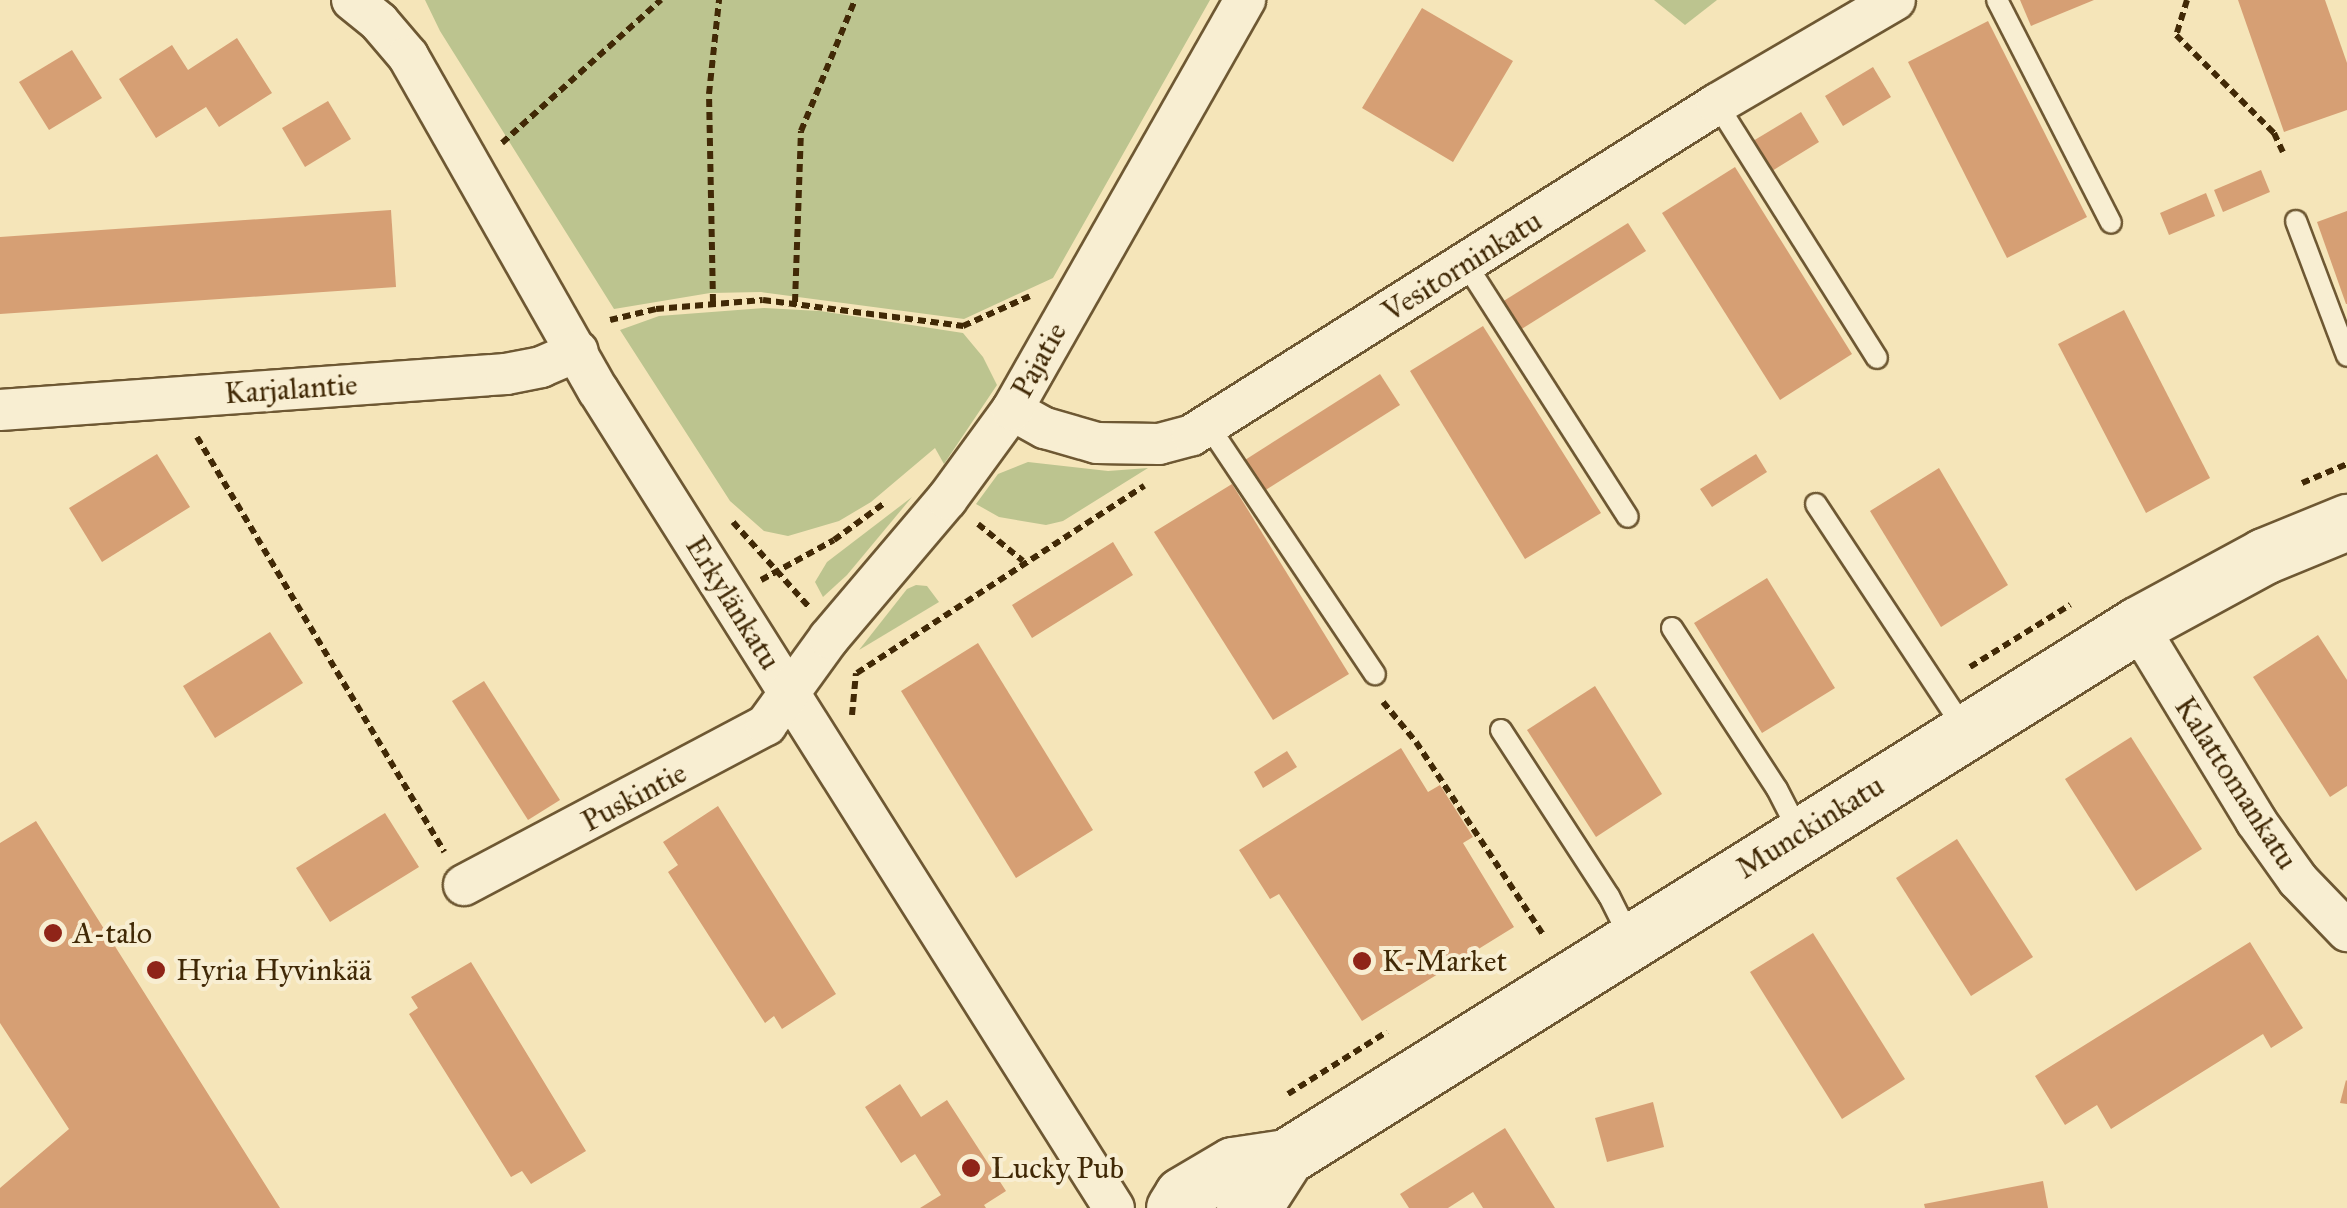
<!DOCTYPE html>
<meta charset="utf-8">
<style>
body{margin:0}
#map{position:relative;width:2347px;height:1208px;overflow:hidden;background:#f5e5b9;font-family:"IM FELL Great Primer",serif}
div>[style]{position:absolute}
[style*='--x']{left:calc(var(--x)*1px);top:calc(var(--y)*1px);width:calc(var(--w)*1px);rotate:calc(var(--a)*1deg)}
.green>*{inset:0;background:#bcc48f}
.building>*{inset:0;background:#d69f74}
.path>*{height:6px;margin-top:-3px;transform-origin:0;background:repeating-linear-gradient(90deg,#412906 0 8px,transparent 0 13px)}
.roads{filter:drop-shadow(2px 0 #6e5833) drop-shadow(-2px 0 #6e5833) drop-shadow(0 2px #6e5833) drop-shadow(0 -2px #6e5833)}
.lane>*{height:20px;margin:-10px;padding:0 10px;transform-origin:10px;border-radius:10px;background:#f8eed2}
.street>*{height:40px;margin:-20px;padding:0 20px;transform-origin:20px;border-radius:20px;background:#f8eed2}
.secondary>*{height:55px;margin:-27.5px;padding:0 27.5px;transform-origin:27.5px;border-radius:27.5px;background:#f8eed2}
.dots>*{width:28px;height:28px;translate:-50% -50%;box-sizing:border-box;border:5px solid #f8eed2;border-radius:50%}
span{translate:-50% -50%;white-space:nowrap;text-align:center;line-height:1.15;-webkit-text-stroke:8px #f8eed2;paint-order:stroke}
.street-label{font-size:30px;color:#412906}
.poi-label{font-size:30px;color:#412906}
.left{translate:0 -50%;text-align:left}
</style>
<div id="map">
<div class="green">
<div style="clip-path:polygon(425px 0,1210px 0,1053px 278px,964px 319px,761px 292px,710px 293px,614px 309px,440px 31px)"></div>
<div style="clip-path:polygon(1654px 0,1717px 0,1685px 25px)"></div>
<div style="clip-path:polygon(764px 308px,820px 311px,963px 333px,983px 357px,997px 385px,944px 464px,935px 448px,871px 502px,839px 521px,788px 536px,764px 531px,730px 501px,620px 330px,659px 316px)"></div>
<div style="clip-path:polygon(1028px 462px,1108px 471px,1148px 468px,1063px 521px,1046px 525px,999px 517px,976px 504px,998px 474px)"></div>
<div style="clip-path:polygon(912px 497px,847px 575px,823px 597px,815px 582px,827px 562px)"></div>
<div style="clip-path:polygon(916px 585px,927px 586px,939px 602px,859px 650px,907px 589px)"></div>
</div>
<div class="building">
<div style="clip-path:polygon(2020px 0,2094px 0,2031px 26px)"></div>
<div style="clip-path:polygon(2238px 0,2325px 0,2347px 63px,2347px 110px,2284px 132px)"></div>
<div style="clip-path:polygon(1422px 8px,1513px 61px,1453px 162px,1362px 108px)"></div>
<div style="clip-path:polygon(1988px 21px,2087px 217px,2007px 258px,1908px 62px)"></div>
<div style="clip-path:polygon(237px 38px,272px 93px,219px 127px,206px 107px,156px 138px,119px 79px,172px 45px,188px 70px)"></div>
<div style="clip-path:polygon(72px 50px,102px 98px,49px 130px,19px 82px)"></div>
<div style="clip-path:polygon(1873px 67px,1891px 97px,1843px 126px,1825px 96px)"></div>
<div style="clip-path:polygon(328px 101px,351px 139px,305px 167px,282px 128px)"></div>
<div style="clip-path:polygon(1801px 112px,1819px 142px,1772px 171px,1753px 141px)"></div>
<div style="clip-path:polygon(1735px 167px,1852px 354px,1780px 400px,1662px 213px)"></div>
<div style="clip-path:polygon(2261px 170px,2270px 192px,2223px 212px,2214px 190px)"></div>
<div style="clip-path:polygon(2206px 193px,2215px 216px,2169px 235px,2160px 213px)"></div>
<div style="clip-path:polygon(391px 210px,396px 287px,0 314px,0 237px)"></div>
<div style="clip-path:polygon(2347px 211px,2347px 304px,2346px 304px,2317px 222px)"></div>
<div style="clip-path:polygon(1628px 223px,1646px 251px,1520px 330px,1502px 302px)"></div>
<div style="clip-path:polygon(2124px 310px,2210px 478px,2146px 513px,2058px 344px)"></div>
<div style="clip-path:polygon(1483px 326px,1601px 513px,1525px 559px,1410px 371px)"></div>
<div style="clip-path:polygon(1380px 374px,1400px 405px,1264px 491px,1245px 460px)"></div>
<div style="clip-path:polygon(157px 454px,190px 507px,102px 562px,69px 508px)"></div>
<div style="clip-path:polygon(1756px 454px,1767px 472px,1712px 507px,1700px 489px)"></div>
<div style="clip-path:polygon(1939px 468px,2008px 585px,1941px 627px,1870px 511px)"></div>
<div style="clip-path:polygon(1232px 484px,1349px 674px,1273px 720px,1154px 532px)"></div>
<div style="clip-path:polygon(1113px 542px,1133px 575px,1032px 638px,1012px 605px)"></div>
<div style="clip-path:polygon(1767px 578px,1835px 688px,1762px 733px,1694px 623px)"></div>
<div style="clip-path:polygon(270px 632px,303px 683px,215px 738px,183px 686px)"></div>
<div style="clip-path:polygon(2318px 635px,2347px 680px,2347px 786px,2330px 797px,2253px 677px)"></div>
<div style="clip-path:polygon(978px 643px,1093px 830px,1016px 878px,901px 691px)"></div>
<div style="clip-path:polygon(484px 681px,560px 800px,528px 820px,452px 701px)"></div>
<div style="clip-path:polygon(1595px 686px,1662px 794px,1596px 837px,1527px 730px)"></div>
<div style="clip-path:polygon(2131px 737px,2202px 849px,2136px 891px,2065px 779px)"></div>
<div style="clip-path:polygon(1401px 748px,1428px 792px,1440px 785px,1473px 837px,1463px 843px,1514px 927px,1362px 1021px,1279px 894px,1270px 899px,1239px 850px)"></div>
<div style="clip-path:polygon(1287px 751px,1297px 767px,1263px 788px,1254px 772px)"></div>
<div style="clip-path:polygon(718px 806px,836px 994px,782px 1029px,774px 1016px,765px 1023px,668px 872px,678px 865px,663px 842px)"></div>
<div style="clip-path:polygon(385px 813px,419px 867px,330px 922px,296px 868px)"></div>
<div style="clip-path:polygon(36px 821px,280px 1208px,0 1208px,0 1188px,69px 1129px,0 1023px,0 843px)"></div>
<div style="clip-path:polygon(1957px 839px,2033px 957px,1971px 996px,1896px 878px)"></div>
<div style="clip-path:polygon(1813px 933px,1905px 1079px,1842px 1119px,1750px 972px)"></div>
<div style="clip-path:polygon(2250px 942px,2303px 1028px,2271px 1048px,2263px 1034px,2111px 1129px,2097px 1105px,2065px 1125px,2035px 1076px)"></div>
<div style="clip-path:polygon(471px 962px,586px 1151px,531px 1184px,522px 1171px,511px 1177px,409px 1014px,418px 1008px,411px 997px)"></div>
<div style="clip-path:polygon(2346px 1080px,2347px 1081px,2347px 1104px,2340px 1103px)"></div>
<div style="clip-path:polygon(900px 1084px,921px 1117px,947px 1100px,1006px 1191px,984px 1205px,986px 1208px,920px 1208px,941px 1195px,915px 1154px,901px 1163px,865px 1107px)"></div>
<div style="clip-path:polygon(1653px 1102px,1664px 1147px,1607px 1162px,1595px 1118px)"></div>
<div style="clip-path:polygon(1505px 1128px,1555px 1208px,1483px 1208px,1473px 1192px,1448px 1208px,1409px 1208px,1400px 1194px)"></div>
<div style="clip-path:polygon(2043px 1181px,2048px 1208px,1925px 1208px,1924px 1204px)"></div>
</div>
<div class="path">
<div style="--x:2187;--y:0;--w:37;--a:107"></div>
<div style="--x:2176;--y:35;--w:139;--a:45"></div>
<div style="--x:2274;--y:133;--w:21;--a:65"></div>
<div style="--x:502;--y:143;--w:214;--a:-42"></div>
<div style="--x:713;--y:302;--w:208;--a:-91.1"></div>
<div style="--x:709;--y:94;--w:95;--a:-83.9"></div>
<div style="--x:795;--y:302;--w:171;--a:-88"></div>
<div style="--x:801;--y:131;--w:142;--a:-67.6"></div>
<div style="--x:610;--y:320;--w:47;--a:-13.4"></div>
<div style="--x:656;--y:309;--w:107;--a:-4.8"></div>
<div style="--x:763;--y:300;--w:202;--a:7.4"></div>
<div style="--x:963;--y:326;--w:73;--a:-24.1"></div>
<div style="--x:197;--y:437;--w:483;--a:59.2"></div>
<div style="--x:2302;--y:483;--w:49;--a:-22.9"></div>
<div style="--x:733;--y:522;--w:113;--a:48.2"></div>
<div style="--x:978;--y:524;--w:58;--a:39.4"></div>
<div style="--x:761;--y:580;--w:83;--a:-28.7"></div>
<div style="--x:834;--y:540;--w:64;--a:-36.2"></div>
<div style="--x:1970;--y:667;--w:118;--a:-31.8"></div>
<div style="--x:857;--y:673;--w:343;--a:-33.1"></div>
<div style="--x:1383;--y:702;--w:52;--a:50.5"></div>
<div style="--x:1416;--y:742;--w:232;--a:56.6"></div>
<div style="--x:852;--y:715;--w:42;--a:-84.6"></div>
<div style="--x:1288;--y:1094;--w:117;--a:-32.1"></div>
</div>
<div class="roads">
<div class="lane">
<div style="--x:1997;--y:0;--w:250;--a:62.9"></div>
<div style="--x:1717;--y:104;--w:300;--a:57.8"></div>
<div style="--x:2296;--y:221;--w:144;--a:69.3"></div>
<div style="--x:1466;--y:264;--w:300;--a:57.4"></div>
<div style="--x:1208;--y:425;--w:300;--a:56.2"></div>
<div style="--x:1816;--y:504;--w:271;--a:56.6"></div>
<div style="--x:1672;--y:628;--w:192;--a:56.9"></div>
<div style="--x:1777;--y:789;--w:51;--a:62.9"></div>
<div style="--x:1501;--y:730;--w:198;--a:57"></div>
<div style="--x:1609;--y:896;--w:49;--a:63.4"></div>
</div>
<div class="street">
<div style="--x:352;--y:0;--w:35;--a:39"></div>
<div style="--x:379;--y:22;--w:45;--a:49.5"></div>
<div style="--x:408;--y:56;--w:384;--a:60.4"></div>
<div style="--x:598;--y:390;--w:967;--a:57.76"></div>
<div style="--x:0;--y:410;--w:507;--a:-4.07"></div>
<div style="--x:506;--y:374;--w:36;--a:-11"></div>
<div style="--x:541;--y:367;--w:40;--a:-23.4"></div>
<div style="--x:1012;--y:410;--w:38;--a:29"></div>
<div style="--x:1045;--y:428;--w:54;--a:16.1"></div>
<div style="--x:1097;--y:443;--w:62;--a:0.9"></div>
<div style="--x:1159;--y:444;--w:34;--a:-15"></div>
<div style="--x:1192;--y:435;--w:621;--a:-32.23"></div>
<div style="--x:1717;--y:104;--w:206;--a:-30.3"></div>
<div style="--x:2137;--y:625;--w:229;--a:58.7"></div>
<div style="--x:2256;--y:821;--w:72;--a:54.6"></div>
<div style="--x:2298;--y:880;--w:71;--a:46.1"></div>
<div style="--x:464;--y:885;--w:342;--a:-27.9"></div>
<div style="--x:766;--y:725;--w:107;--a:-54.1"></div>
<div style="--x:829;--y:638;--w:182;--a:-49.7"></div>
<div style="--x:947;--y:499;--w:110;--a:-53.9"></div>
<div style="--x:1012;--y:410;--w:472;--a:-60.4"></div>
</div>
<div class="secondary">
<div style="--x:1174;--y:1208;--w:15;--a:-58"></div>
<div style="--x:1182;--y:1195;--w:59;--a:-30.5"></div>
<div style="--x:1233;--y:1165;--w:54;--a:-8.6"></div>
<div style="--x:1286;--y:1157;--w:1004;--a:-32.01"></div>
<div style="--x:2137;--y:625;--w:145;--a:-28.5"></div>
<div style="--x:2264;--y:556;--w:90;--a:-22.3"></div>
<div style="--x:1244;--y:1208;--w:17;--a:-31"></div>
<div style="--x:1259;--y:1199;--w:50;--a:-57.3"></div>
</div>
</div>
<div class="dots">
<div style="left:53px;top:933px;background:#8f2418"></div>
<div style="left:1362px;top:961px;background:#8f2418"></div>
<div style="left:156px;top:970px;background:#8f2418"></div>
<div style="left:971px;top:1168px;background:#8f2418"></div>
</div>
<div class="street-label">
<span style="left:1462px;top:266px;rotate:-32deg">Vesitorninkatu</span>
<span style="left:1039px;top:360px;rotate:-61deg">Pajatie</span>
<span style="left:291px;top:389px;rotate:-4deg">Karjalantie</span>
<span style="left:733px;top:603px;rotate:58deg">Erkylänkatu</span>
<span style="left:2236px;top:783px;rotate:57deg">Kalattomankatu</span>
<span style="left:634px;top:797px;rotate:-28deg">Puskintie</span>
<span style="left:1810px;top:827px;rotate:-32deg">Munckinkatu</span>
</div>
<div class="poi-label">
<span class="left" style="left:73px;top:933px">A-talo</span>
<span class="left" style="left:1382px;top:961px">K-Market</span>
<span class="left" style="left:176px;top:970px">Hyria Hyvinkää</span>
<span class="left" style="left:991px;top:1168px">Lucky Pub</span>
</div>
</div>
